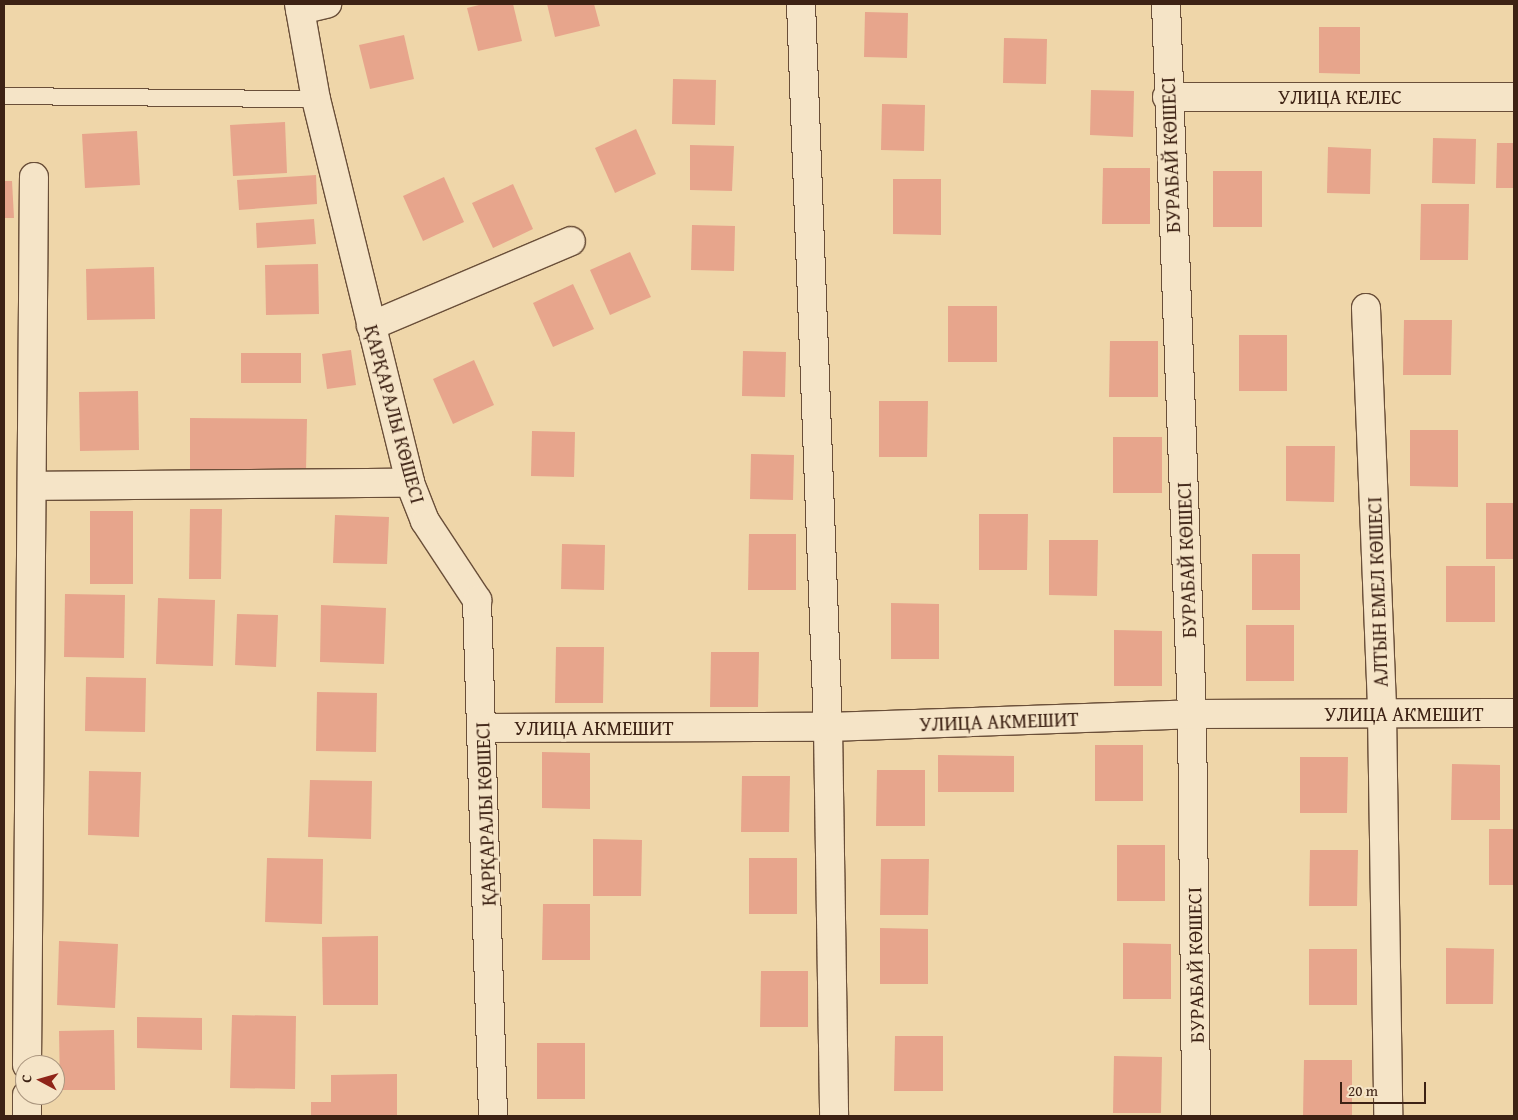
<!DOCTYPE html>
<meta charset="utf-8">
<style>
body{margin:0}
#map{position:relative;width:1518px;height:1120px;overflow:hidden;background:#efd6a9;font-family:"Gentium Book Plus",serif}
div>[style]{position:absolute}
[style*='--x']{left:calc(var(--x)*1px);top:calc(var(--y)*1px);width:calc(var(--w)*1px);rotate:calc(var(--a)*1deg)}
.building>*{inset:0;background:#e7a58c}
.roads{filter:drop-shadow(1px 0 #6a4f39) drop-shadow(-1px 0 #6a4f39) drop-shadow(0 1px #6a4f39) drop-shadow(0 -1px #6a4f39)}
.service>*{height:16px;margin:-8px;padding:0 8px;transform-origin:8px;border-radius:8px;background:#f5e4c7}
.minor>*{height:28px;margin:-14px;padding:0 14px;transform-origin:14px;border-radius:14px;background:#f5e4c7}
.tertiary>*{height:28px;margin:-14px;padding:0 14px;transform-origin:14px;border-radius:14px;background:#f5e4c7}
span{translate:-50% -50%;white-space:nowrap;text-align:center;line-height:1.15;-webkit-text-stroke:5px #f5e4c7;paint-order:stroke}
.street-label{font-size:20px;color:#3d2214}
.frame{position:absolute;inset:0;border:5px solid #3d2214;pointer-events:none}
.north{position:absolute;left:15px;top:1055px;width:50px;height:50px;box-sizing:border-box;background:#f5e4c7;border:1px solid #ab967f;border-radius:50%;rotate:276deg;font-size:14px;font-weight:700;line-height:20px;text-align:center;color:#3d2214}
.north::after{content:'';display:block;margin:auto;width:18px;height:22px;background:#8f2418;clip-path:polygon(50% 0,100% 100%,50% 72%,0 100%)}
.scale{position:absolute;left:1340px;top:1082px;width:86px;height:22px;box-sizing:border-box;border:2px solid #3d2214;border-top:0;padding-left:6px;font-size:15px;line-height:18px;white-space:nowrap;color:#3d2214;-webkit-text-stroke:4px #f5e4c7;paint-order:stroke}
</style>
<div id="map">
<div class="building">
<div style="clip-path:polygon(483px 4px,513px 4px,522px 41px,478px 51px,467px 8px)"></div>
<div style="clip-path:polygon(547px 4px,594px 4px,600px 26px,555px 37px)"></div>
<div style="clip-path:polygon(865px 12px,908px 13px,907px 58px,864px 57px)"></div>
<div style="clip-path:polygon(1319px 27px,1360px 27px,1360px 74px,1319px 73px)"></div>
<div style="clip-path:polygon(404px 35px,414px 79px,370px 89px,359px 45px)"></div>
<div style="clip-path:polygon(1004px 38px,1047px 39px,1046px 84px,1003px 83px)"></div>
<div style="clip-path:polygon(673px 79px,716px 80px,715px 125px,672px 124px)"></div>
<div style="clip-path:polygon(1091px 90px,1134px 91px,1133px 137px,1090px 135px)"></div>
<div style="clip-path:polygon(882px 104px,925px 105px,924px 151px,881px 150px)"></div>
<div style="clip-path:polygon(285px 122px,287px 173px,233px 176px,230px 125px)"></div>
<div style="clip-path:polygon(636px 129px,656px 174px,615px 193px,595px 148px)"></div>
<div style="clip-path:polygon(137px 131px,140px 185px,85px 188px,82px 134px)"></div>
<div style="clip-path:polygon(1433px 138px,1476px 139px,1475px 184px,1432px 183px)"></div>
<div style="clip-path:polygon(1497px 143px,1514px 143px,1514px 188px,1496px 188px)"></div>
<div style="clip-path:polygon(690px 145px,734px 146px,732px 191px,690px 190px)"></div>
<div style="clip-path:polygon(1328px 147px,1371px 149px,1370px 194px,1327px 193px)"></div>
<div style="clip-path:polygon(1103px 168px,1150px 168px,1150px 224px,1102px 224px)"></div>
<div style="clip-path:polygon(1213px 171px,1262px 171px,1262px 227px,1213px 227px)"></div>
<div style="clip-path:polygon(316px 175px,317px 204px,239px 210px,237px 180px)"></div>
<div style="clip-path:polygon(444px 177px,464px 222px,423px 241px,403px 196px)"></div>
<div style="clip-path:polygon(893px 179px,941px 179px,941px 235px,893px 234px)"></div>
<div style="clip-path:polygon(4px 181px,12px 181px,14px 218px,4px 218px)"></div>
<div style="clip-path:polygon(513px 184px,533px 229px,493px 248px,472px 203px)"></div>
<div style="clip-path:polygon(1421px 204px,1469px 204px,1468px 260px,1420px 260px)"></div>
<div style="clip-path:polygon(314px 219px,316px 244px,257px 248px,256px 223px)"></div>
<div style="clip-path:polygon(692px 225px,735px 226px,734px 271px,691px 270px)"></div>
<div style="clip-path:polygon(630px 252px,651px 297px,610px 315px,590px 270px)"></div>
<div style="clip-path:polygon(318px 264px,319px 314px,266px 315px,265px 265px)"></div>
<div style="clip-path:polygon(154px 267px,155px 319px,87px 320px,86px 269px)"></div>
<div style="clip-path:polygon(573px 284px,594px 329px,553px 347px,533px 303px)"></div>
<div style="clip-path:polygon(948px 306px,997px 306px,997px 362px,948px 362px)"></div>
<div style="clip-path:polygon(1404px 320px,1452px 320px,1451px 375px,1403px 375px)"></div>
<div style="clip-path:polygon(1239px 335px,1287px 335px,1287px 391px,1239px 391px)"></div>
<div style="clip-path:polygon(1110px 341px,1158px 341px,1158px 397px,1109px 397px)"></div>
<div style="clip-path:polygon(351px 350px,356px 385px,327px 389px,322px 354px)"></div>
<div style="clip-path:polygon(743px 351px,786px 352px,785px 397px,742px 396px)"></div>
<div style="clip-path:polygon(241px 353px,301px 353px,301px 383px,241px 383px)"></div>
<div style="clip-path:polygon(474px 360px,494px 405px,453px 424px,433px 379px)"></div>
<div style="clip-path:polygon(138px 391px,139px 450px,80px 451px,79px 392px)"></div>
<div style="clip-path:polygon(879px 401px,928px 401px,927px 457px,879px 457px)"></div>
<div style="clip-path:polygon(190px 418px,307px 419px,306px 471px,190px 470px)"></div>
<div style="clip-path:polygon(1410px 430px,1458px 430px,1458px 487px,1410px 486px)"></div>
<div style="clip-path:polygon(532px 431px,575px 432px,574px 477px,531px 476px)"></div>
<div style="clip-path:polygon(1113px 437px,1162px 437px,1162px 493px,1113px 493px)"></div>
<div style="clip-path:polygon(1286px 446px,1335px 446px,1334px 502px,1286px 501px)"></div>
<div style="clip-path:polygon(751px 454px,794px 455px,793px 500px,750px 499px)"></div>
<div style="clip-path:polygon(1486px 503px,1514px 503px,1514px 559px,1486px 559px)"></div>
<div style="clip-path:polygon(190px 509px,222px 509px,221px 579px,189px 579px)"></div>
<div style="clip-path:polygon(90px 511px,133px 511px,133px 584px,90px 584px)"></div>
<div style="clip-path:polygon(979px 514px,1028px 514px,1027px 570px,979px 570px)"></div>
<div style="clip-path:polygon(335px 515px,389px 517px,387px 564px,333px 563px)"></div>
<div style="clip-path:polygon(749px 534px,796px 534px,796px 590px,748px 590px)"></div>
<div style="clip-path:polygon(1049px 540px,1098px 540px,1097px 596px,1049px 595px)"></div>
<div style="clip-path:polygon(562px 544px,605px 545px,604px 590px,561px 589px)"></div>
<div style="clip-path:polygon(1252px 554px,1300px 554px,1300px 610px,1252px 610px)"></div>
<div style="clip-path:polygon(1446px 566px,1495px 566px,1495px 622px,1446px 622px)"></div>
<div style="clip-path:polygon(65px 594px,125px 595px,124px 658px,64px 657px)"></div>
<div style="clip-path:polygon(158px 598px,215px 600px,213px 666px,156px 664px)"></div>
<div style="clip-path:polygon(891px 603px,939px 604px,939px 659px,891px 659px)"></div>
<div style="clip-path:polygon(321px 605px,386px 608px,384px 664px,320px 662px)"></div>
<div style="clip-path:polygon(237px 614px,278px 615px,276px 667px,235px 665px)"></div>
<div style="clip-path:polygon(1246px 625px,1294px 625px,1294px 681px,1246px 681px)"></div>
<div style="clip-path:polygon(1114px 630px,1162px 631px,1162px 686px,1114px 686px)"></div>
<div style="clip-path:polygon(556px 647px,604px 647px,603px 703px,555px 703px)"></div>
<div style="clip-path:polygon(711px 652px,759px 652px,758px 707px,710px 707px)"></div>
<div style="clip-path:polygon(86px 677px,146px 678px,145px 732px,85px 731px)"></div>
<div style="clip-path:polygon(317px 692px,377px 693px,376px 752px,316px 751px)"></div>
<div style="clip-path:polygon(1095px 745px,1143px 745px,1143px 801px,1095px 801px)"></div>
<div style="clip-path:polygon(542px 752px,590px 753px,590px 809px,542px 808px)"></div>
<div style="clip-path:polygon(938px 755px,1014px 756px,1014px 792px,938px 792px)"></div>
<div style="clip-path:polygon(1300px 757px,1348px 757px,1347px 813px,1300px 813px)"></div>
<div style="clip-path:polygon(1452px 764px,1500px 765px,1500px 820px,1451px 820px)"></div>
<div style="clip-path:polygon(877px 770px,925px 770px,925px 826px,876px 826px)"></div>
<div style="clip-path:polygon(89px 771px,141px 772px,139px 837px,88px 835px)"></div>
<div style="clip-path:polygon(742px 776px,790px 776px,789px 832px,741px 832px)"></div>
<div style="clip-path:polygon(310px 780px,372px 781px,371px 839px,308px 837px)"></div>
<div style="clip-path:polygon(1489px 829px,1514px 829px,1514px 885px,1489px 885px)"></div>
<div style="clip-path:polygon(593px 839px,642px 840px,641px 896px,593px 896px)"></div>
<div style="clip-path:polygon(1117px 845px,1165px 845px,1165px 901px,1117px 901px)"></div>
<div style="clip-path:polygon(1310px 850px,1358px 850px,1357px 906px,1309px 906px)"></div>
<div style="clip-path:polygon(267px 858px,323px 859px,322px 924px,265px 922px)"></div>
<div style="clip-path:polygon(749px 858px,797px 858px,797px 914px,749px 914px)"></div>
<div style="clip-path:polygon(881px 859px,929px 859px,928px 915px,880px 915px)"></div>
<div style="clip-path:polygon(543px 904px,590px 904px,590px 960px,542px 960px)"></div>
<div style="clip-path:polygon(880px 928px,928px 929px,928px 984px,880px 984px)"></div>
<div style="clip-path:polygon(378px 936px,378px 1005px,323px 1005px,322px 937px)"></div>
<div style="clip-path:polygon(59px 941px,118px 944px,115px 1008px,57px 1005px)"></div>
<div style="clip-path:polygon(1123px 943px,1171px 944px,1171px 999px,1123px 999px)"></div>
<div style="clip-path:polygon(1446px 948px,1494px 949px,1493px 1004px,1446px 1004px)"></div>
<div style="clip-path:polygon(1309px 949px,1357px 949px,1357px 1005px,1309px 1005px)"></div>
<div style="clip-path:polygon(761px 971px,808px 971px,808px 1027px,760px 1027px)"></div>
<div style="clip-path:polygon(232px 1015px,296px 1016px,295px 1089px,230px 1088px)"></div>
<div style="clip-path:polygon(137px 1017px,202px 1018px,202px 1050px,137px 1048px)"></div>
<div style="clip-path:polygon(114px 1030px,115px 1090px,60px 1090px,59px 1031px)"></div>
<div style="clip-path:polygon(895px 1036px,943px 1036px,943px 1091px,894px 1091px)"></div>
<div style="clip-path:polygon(537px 1043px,585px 1043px,585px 1099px,537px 1099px)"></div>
<div style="clip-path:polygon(1114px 1056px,1162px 1057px,1161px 1113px,1113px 1113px)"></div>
<div style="clip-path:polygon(1304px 1060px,1352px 1060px,1352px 1116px,1303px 1116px)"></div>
<div style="clip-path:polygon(397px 1074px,397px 1116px,311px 1116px,311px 1102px,331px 1102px,331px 1075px)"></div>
</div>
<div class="roads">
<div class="service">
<div style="--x:4;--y:96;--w:312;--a:0.6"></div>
</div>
<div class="minor">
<div style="--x:801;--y:4;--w:724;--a:87.86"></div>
<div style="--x:828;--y:727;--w:389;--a:89.1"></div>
<div style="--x:300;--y:10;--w:28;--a:-13"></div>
<div style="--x:1167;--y:97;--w:347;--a:0"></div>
<div style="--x:1366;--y:308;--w:404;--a:87.7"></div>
<div style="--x:1382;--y:712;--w:404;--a:89.1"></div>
<div style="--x:371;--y:326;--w:217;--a:-23"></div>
<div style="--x:32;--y:486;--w:378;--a:-0.5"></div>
<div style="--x:27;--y:1065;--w:888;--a:-89.55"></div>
<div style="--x:27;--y:1116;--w:21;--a:-90"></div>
</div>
<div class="tertiary">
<div style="--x:299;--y:4;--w:97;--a:79.9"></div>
<div style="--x:316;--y:99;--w:395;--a:76.2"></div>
<div style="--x:410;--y:483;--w:41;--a:68.5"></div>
<div style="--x:425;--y:521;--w:95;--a:56.6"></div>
<div style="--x:477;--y:600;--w:516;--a:88.22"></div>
<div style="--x:1166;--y:4;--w:710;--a:87.9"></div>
<div style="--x:1192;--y:714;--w:402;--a:89.4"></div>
<div style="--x:483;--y:728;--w:345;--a:-0.2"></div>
<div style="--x:828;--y:727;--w:364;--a:-2"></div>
<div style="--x:1192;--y:714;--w:322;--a:-0.2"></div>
</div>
</div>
<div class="street-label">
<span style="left:1340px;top:96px">УЛИЦА КЕЛЕC</span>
<span style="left:1170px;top:155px;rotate:-92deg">БУРАБАЙ КӨШЕСІ</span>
<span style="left:395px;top:414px;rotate:75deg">ҚАРҚАРАЛЫ КӨШЕСІ</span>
<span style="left:1186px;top:560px;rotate:-92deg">БУРАБАЙ КӨШЕСІ</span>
<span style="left:1377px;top:592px;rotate:-92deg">АЛТЫН ЕМЕЛ КӨШЕСІ</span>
<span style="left:1404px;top:713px">УЛИЦА АКМЕШИТ</span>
<span style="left:999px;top:721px;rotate:-2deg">УЛИЦА АКМЕШИТ</span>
<span style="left:594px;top:727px">УЛИЦА АКМЕШИТ</span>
<span style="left:485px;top:814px;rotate:-92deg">ҚАРҚАРАЛЫ КӨШЕСІ</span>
<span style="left:1195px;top:965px;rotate:-91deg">БУРАБАЙ КӨШЕСІ</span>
</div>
<div class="frame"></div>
<div class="north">С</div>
<div class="scale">20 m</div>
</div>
